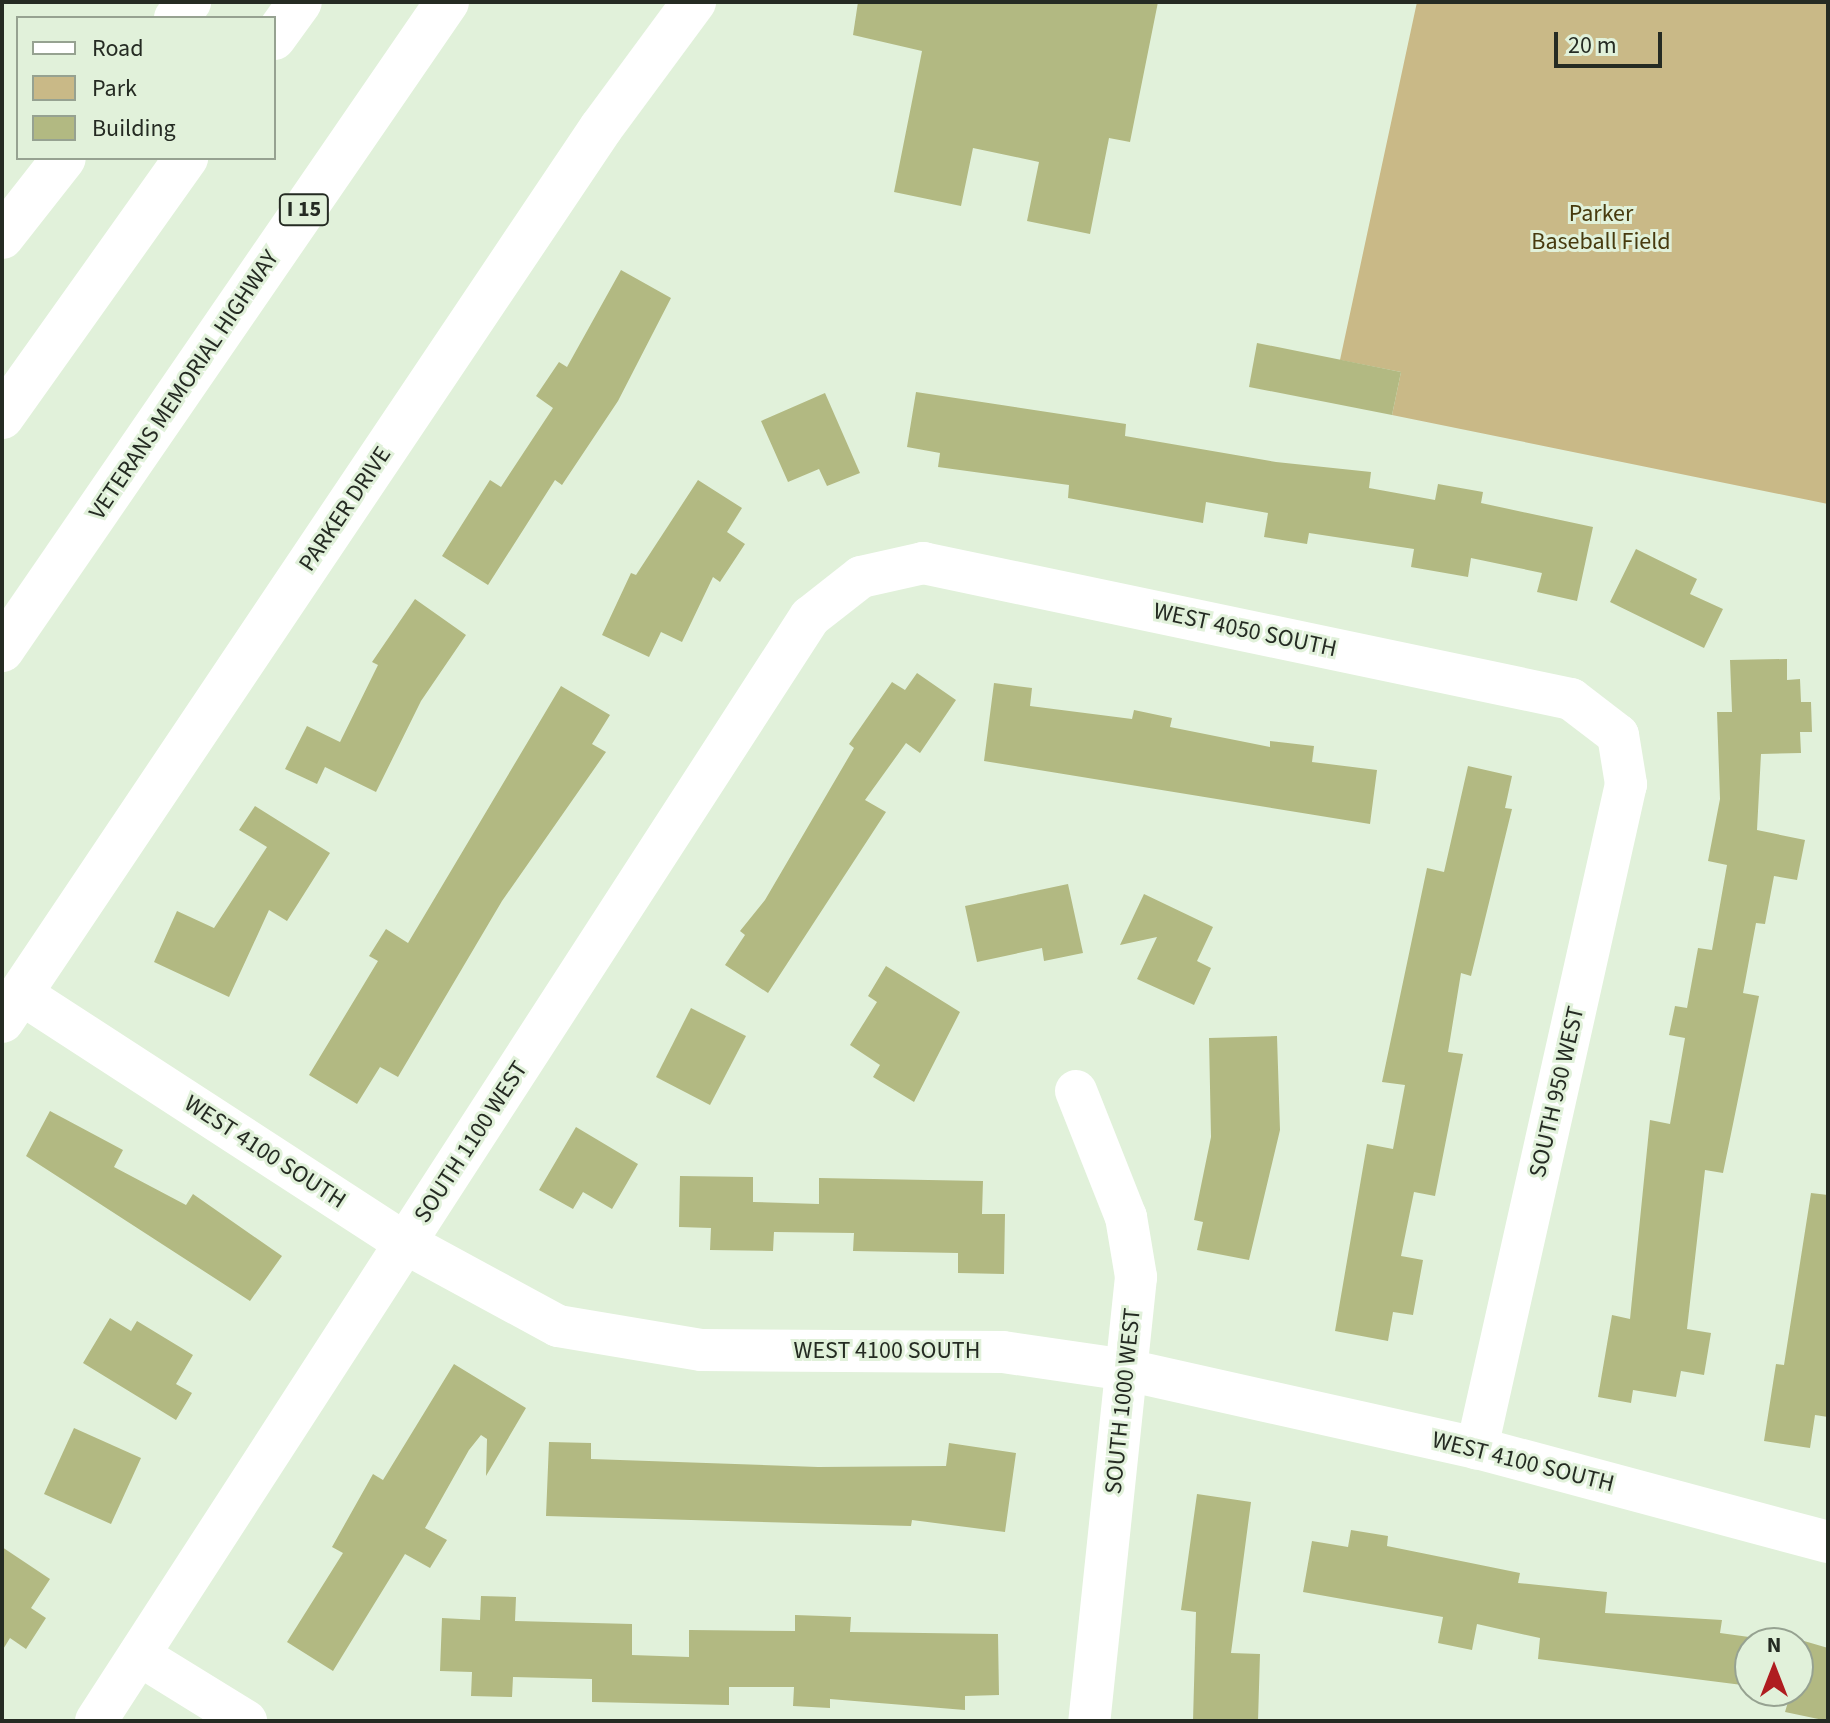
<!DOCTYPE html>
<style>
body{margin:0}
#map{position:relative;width:1830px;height:1723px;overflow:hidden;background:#e1f1da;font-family:"Source Sans 3",sans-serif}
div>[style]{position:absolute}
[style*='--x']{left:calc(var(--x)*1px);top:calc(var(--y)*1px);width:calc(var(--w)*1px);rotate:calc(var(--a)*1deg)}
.green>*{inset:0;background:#c9b987}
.building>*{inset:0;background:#b2b982}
.minor>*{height:42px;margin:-21px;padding:0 21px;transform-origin:21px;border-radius:21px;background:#fff}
.tertiary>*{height:44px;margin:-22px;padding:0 22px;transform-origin:22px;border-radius:22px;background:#fff}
.motorway>*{height:44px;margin:-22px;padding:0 22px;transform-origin:22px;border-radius:22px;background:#fff}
span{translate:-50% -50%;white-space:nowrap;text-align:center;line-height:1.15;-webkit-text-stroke:6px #e1f1da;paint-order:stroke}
.shield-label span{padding:2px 6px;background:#e1f1da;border:2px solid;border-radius:6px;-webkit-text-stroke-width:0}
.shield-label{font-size:22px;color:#252b23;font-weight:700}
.park-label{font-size:24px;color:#473a0e}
.street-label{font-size:24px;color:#252b23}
.frame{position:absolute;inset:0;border:4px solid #252b23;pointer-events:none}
.legend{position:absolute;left:16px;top:16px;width:260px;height:144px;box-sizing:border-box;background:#e1f1da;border:2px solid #96a291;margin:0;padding:10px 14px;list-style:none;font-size:24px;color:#252b23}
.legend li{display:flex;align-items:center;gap:16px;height:40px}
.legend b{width:40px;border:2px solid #96a291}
.north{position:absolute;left:1734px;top:1627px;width:80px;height:80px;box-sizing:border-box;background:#e1f1da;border:2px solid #96a291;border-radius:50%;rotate:0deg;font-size:22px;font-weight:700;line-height:32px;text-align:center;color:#252b23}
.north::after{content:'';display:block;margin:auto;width:28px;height:36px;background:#af1d20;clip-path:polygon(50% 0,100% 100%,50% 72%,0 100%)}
.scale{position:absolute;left:1554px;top:32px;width:108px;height:36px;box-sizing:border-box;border:4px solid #252b23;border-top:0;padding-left:10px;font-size:24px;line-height:28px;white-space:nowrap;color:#252b23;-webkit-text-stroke:6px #e1f1da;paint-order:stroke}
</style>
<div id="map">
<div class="green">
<div style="clip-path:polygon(1417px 2px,1828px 2px,1828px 504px,1392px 415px,1401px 372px,1340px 360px)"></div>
</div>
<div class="building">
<div style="clip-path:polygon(858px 2px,1158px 2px,1130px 142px,1109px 138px,1090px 234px,1027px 221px,1039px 162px,973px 148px,961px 206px,894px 192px,922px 51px,853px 35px)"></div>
<div style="clip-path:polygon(621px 270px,671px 298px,618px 401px,562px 485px,555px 480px,488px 585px,442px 556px,490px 480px,501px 487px,553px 408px,536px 396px,559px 362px,567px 367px)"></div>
<div style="clip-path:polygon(1257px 343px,1401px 372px,1392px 415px,1249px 387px)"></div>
<div style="clip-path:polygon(916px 392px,1126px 424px,1125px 436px,1276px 462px,1371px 472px,1369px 488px,1435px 500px,1438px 484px,1483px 492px,1481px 503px,1593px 527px,1577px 601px,1537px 592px,1542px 573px,1471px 558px,1468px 577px,1411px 567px,1414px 549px,1309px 533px,1307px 544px,1264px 537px,1268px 513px,1206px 502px,1203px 523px,1068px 498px,1069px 485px,938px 467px,940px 453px,907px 447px)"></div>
<div style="clip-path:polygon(825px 393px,860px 473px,827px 486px,819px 469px,788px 482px,761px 421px)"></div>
<div style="clip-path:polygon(698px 480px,742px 508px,727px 532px,745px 544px,720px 582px,713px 577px,682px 642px,661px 632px,649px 657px,602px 635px,631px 573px,636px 575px)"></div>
<div style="clip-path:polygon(1636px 549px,1697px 579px,1690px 594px,1723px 609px,1704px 648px,1610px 602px)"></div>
<div style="clip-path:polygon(415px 599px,466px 635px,421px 701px,376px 792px,325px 767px,317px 784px,285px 769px,307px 726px,340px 742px,378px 665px,372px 662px)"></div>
<div style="clip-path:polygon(1787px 659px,1787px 680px,1800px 679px,1801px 702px,1811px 702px,1812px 732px,1800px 732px,1801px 753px,1761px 754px,1757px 830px,1805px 840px,1797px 880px,1774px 876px,1765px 924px,1756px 923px,1743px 993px,1759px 996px,1752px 1031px,1723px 1173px,1705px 1170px,1687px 1329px,1711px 1333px,1704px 1375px,1681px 1371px,1676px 1397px,1633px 1390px,1631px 1403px,1598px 1397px,1612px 1315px,1630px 1319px,1650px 1120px,1670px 1124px,1685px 1038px,1669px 1035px,1675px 1006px,1687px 1008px,1698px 948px,1712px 950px,1727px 865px,1708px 861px,1720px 799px,1717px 712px,1732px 712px,1730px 660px)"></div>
<div style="clip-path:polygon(917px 673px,956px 700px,920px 753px,906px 743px,865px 800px,886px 812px,768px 993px,725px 965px,745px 935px,740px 931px,765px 900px,854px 748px,849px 744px,892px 682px,905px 690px)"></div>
<div style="clip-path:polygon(994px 683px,1032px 688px,1030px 706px,1132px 719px,1134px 710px,1172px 718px,1170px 727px,1270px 747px,1270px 741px,1314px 746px,1312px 762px,1377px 770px,1370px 824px,984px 761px)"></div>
<div style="clip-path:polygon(561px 686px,610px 715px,592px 744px,606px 752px,502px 901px,398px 1077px,380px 1067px,357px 1104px,309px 1075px,378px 961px,369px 956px,386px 929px,408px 943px)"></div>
<div style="clip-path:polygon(1468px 766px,1512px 776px,1505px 808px,1512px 809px,1471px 976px,1461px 973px,1448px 1052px,1463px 1054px,1435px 1196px,1414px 1192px,1401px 1256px,1423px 1260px,1413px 1315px,1393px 1312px,1388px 1341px,1335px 1331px,1367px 1144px,1393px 1149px,1405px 1085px,1382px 1082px,1427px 868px,1444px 872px)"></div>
<div style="clip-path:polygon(255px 806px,330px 853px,287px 921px,269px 910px,229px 997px,154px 962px,177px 911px,214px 928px,267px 847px,239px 830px)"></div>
<div style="clip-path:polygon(1068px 884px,1083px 953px,1044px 961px,1042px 948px,977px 962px,965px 906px)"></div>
<div style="clip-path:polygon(1144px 894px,1213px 927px,1197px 961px,1211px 968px,1194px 1005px,1137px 979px,1157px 937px,1120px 945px)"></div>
<div style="clip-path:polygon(886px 966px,960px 1012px,914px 1102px,873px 1077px,880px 1065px,850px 1045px,877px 1002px,868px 996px)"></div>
<div style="clip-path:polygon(691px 1008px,746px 1036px,710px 1105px,656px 1077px)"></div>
<div style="clip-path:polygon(1277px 1036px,1280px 1130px,1249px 1260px,1197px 1250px,1203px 1222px,1194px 1220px,1211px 1137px,1209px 1038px)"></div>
<div style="clip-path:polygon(50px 1111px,123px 1150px,114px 1167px,186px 1205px,193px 1194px,282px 1256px,250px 1301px,26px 1156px)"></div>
<div style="clip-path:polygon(576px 1127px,638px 1164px,612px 1209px,583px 1192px,573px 1209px,539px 1190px)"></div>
<div style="clip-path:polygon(680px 1176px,753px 1177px,753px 1202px,819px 1204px,819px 1178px,983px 1181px,982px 1214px,1005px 1214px,1004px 1274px,958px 1273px,958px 1253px,853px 1251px,854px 1233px,774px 1232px,773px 1251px,710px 1250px,711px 1228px,679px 1227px)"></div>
<div style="clip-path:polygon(1811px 1193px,1828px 1195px,1828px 1417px,1815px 1415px,1810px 1448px,1764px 1441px,1776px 1364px,1784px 1365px)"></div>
<div style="clip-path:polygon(110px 1318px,131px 1331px,137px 1321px,193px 1355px,176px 1384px,192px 1393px,176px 1420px,83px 1363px)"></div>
<div style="clip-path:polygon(454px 1364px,526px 1408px,486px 1476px,487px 1439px,481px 1435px,469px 1450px,425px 1528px,447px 1540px,430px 1568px,405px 1554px,333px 1671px,287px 1642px,343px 1553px,332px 1547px,373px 1474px,383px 1480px)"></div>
<div style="clip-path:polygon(74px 1428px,141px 1458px,111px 1524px,44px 1494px)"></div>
<div style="clip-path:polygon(549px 1442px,591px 1443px,591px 1459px,818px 1467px,946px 1466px,949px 1443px,1016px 1453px,1005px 1532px,912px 1520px,911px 1526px,546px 1516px)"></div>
<div style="clip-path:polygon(1197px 1494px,1251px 1502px,1231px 1653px,1260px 1654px,1258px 1721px,1193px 1721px,1196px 1612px,1181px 1610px)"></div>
<div style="clip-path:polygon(1351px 1530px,1388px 1536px,1387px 1546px,1520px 1573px,1518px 1583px,1607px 1592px,1605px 1613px,1722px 1620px,1720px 1633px,1785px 1642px,1787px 1636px,1828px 1648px,1828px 1721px,1785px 1712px,1791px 1692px,1781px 1691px,1798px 1691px,1798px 1643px,1750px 1643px,1750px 1686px,1538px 1659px,1540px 1638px,1477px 1624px,1472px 1650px,1438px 1643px,1443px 1617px,1303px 1592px,1312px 1541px,1348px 1547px)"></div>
<div style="clip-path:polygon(2px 1547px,50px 1579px,31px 1608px,46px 1618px,26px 1649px,10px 1638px,2px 1651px)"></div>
<div style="clip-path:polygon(481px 1596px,516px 1597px,515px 1621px,632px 1624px,632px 1655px,689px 1657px,689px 1630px,795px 1631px,795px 1615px,851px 1617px,850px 1632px,998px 1634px,999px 1695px,965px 1696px,965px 1710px,830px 1699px,830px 1708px,793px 1706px,794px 1687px,729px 1687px,729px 1705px,592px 1702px,592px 1679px,513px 1677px,512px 1697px,471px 1696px,472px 1672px,440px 1671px,442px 1618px,480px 1620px)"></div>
</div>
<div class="minor">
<div style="--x:20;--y:993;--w:459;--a:33"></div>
<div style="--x:405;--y:1243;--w:174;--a:28.5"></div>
<div style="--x:558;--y:1326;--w:145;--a:9.5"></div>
<div style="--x:701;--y:1350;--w:302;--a:0.4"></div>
<div style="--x:1003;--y:1352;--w:125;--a:8.3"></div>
<div style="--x:1127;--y:1370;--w:359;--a:12.6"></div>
<div style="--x:1477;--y:1448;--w:363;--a:15"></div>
<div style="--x:1076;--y:1091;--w:136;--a:68.4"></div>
<div style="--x:1126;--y:1217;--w:61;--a:80.5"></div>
<div style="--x:1136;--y:1277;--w:446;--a:96"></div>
<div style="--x:139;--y:1655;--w:126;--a:31.7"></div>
<div style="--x:96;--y:1721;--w:1315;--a:-57.11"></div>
<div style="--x:810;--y:617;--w:65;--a:-38.1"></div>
<div style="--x:861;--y:577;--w:64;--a:-12.7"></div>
<div style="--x:923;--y:563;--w:662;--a:11.85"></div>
<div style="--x:1571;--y:699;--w:59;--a:37.5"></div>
<div style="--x:1618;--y:735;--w:50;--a:80.7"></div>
<div style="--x:1626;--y:784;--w:681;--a:102.65"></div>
</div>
<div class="tertiary">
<div style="--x:2;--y:1021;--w:1075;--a:-56.15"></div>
<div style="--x:601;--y:128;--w:157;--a:-53.6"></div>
</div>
<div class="motorway">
<div style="--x:176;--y:18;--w:21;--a:-51"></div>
<div style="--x:274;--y:38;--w:44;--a:-54.2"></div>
<div style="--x:2;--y:237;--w:100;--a:-51.9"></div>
<div style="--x:2;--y:417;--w:318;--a:-54.6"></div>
<div style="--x:2;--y:650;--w:786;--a:-55.52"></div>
</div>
<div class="shield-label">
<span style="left:304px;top:210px">I 15</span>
</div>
<div class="park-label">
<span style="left:1601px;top:228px">Parker<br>Baseball Field</span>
</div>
<div class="street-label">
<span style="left:184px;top:385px;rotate:-56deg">VETERANS MEMORIAL HIGHWAY</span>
<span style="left:345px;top:509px;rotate:-56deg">PARKER DRIVE</span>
<span style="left:1245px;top:630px;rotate:12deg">WEST 4050 SOUTH</span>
<span style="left:1557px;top:1092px;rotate:-77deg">SOUTH 950 WEST</span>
<span style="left:471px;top:1142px;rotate:-57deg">SOUTH 1100 WEST</span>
<span style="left:265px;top:1152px;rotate:33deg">WEST 4100 SOUTH</span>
<span style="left:887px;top:1351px">WEST 4100 SOUTH</span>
<span style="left:1123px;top:1401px;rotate:-84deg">SOUTH 1000 WEST</span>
<span style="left:1523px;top:1462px;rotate:14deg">WEST 4100 SOUTH</span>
</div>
<div class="frame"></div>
<ul class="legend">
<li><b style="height:10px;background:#fff"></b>Road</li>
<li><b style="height:22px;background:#c9b987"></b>Park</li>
<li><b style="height:22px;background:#b2b982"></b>Building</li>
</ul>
<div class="north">N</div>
<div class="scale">20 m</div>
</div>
